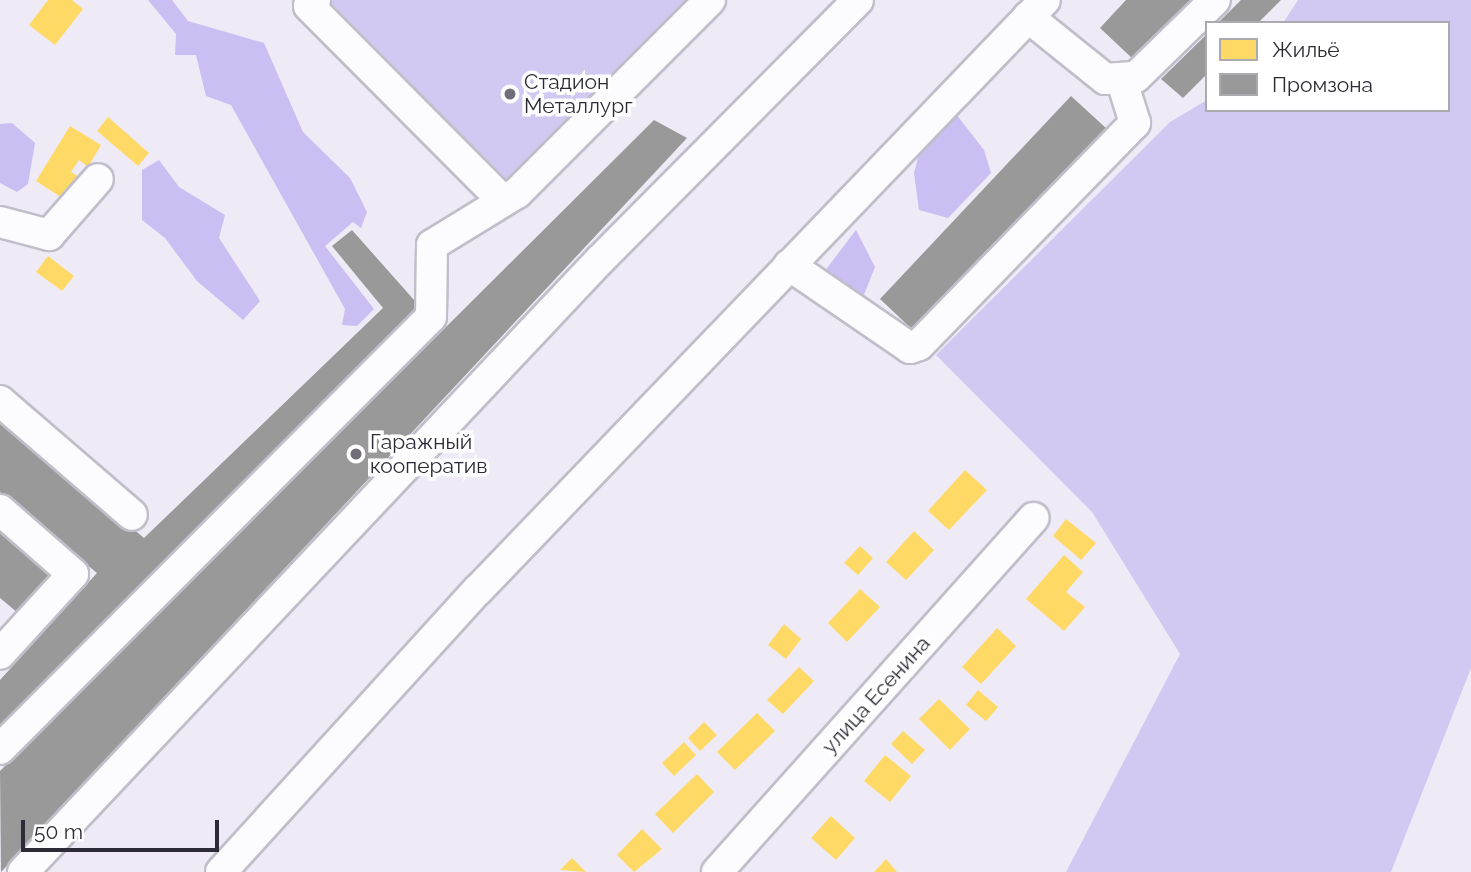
<!DOCTYPE html>
<meta charset="utf-8">
<style>
body{margin:0}
#map{position:relative;width:1471px;height:872px;overflow:hidden;background:#eeebf7;font-family:Raleway,sans-serif}
div>[style]{position:absolute}
[style*='--x']{left:calc(var(--x)*1px);top:calc(var(--y)*1px);width:calc(var(--w)*1px);rotate:calc(var(--a)*1deg)}
.green>*{inset:0;background:#d1c9f1}
.forest>*{inset:0;background:#cabef3}
.homes>*{inset:0;background:#ffd966}
.industry>*{inset:0;background:#999}
.roads{filter:drop-shadow(2px 0 #c0bec9) drop-shadow(-2px 0 #c0bec9) drop-shadow(0 2px #c0bec9) drop-shadow(0 -2px #c0bec9)}
.minor>*{height:30px;margin:-15px;padding:0 15px;transform-origin:15px;border-radius:15px;background:#fcfcfe}
.dots>*{width:19px;height:19px;translate:-50% -50%;box-sizing:border-box;border:4px solid #fff;border-radius:50%}
span{translate:-50% -50%;white-space:nowrap;text-align:center;line-height:1.15;-webkit-text-stroke:7px #fff;paint-order:stroke}
.poi-label{font-size:21px;color:#2d2b36}
.left{translate:0 -50%;text-align:left}
.street-label{font-size:21px;color:#2d2b36}
.legend{position:absolute;left:1205px;top:21px;width:245px;height:91px;box-sizing:border-box;background:#fff;border:2px solid #abaaaf;margin:0;padding:9px 12px;list-style:none;font-size:21px;color:#2d2b36}
.legend li{display:flex;align-items:center;gap:14px;height:35px}
.legend b{width:35px;border:2px solid #abaaaf}
.scale{position:absolute;left:21px;top:820px;width:198px;height:32px;box-sizing:border-box;border:4px solid #2d2b36;border-top:0;padding-left:9px;font-size:21px;line-height:24px;white-space:nowrap;color:#2d2b36;-webkit-text-stroke:5px #fff;paint-order:stroke}
</style>
<div id="map">
<div class="green">
<div style="clip-path:polygon(328px 0,697px 0,510px 187px)"></div>
<div style="clip-path:polygon(1298px 0,1471px 0,1471px 668px,1391px 872px,1066px 872px,1180px 654px,1092px 512px,936px 355px,1170px 122px,1207px 100px,1207px 110px,1448px 110px,1448px 23px,1283px 23px)"></div>
</div>
<div class="forest">
<div style="clip-path:polygon(148px 0,172px 0,188px 21px,264px 43px,303px 132px,350px 178px,367px 212px,361px 228px,353px 222px,325px 246px,374px 309px,357px 326px,342px 325px,345px 309px,231px 105px,206px 96px,196px 55px,175px 55px,176px 34px)"></div>
<div style="clip-path:polygon(956px 114px,984px 150px,991px 173px,948px 218px,919px 210px,914px 173px,921px 147px)"></div>
<div style="clip-path:polygon(12px 123px,35px 143px,28px 184px,17px 192px,0 183px,0 124px)"></div>
<div style="clip-path:polygon(159px 160px,179px 187px,225px 215px,219px 238px,260px 301px,243px 320px,197px 281px,165px 238px,142px 220px,142px 170px)"></div>
<div style="clip-path:polygon(856px 230px,875px 267px,861px 302px,821px 276px)"></div>
</div>
<div class="homes">
<div style="clip-path:polygon(48px 0,72px 0,83px 9px,55px 45px,29px 25px)"></div>
<div style="clip-path:polygon(108px 117px,149px 153px,138px 166px,97px 131px)"></div>
<div style="clip-path:polygon(70px 126px,101px 145px,88px 167px,79px 160px,71px 172px,81px 178px,67px 201px,36px 181px)"></div>
<div style="clip-path:polygon(48px 256px,74px 276px,62px 291px,36px 272px)"></div>
<div style="clip-path:polygon(965px 470px,987px 490px,949px 530px,928px 511px)"></div>
<div style="clip-path:polygon(1066px 519px,1096px 543px,1081px 560px,1053px 536px)"></div>
<div style="clip-path:polygon(914px 531px,934px 550px,906px 580px,886px 562px)"></div>
<div style="clip-path:polygon(860px 546px,873px 558px,858px 575px,844px 563px)"></div>
<div style="clip-path:polygon(1064px 555px,1083px 572px,1066px 592px,1085px 607px,1064px 631px,1026px 599px)"></div>
<div style="clip-path:polygon(860px 589px,880px 607px,847px 642px,828px 623px)"></div>
<div style="clip-path:polygon(784px 624px,801px 639px,786px 659px,768px 645px)"></div>
<div style="clip-path:polygon(997px 628px,1016px 646px,981px 684px,962px 667px)"></div>
<div style="clip-path:polygon(799px 667px,814px 681px,783px 714px,767px 700px)"></div>
<div style="clip-path:polygon(978px 690px,998px 707px,986px 721px,966px 705px)"></div>
<div style="clip-path:polygon(939px 699px,970px 729px,950px 750px,919px 719px)"></div>
<div style="clip-path:polygon(757px 713px,775px 731px,735px 770px,717px 752px)"></div>
<div style="clip-path:polygon(704px 722px,717px 735px,700px 751px,688px 738px)"></div>
<div style="clip-path:polygon(903px 731px,925px 750px,912px 764px,891px 744px)"></div>
<div style="clip-path:polygon(684px 742px,696px 755px,674px 776px,662px 763px)"></div>
<div style="clip-path:polygon(885px 755px,911px 776px,890px 802px,864px 781px)"></div>
<div style="clip-path:polygon(697px 774px,714px 792px,673px 833px,655px 814px)"></div>
<div style="clip-path:polygon(831px 816px,855px 838px,836px 860px,811px 838px)"></div>
<div style="clip-path:polygon(642px 829px,662px 849px,634px 872px,617px 855px)"></div>
<div style="clip-path:polygon(572px 858px,586px 872px,560px 870px)"></div>
<div style="clip-path:polygon(886px 859px,897px 872px,874px 872px)"></div>
</div>
<div class="industry">
<div style="clip-path:polygon(1126px 0,1192px 0,1134px 60px,1100px 28px)"></div>
<div style="clip-path:polygon(1241px 0,1281px 0,1258px 23px,1218px 23px)"></div>
<div style="clip-path:polygon(1207px 34px,1207px 74px,1183px 98px,1161px 79px)"></div>
<div style="clip-path:polygon(1071px 96px,1107px 129px,916px 333px,880px 299px)"></div>
<div style="clip-path:polygon(654px 120px,687px 138px,1px 872px,0 771px)"></div>
<div style="clip-path:polygon(352px 230px,422px 309px,0 734px,0 680px,97px 573px,0 492px,0 415px,144px 538px,383px 308px,332px 246px)"></div>
<div style="clip-path:polygon(0 533px,51px 577px,18px 613px,0 598px)"></div>
</div>
<div class="roads">
<div class="minor">
<div style="--x:315;--y:0;--w:8;--a:135"></div>
<div style="--x:309;--y:6;--w:275;--a:45.1"></div>
<div style="--x:1028;--y:17;--w:99;--a:38.8"></div>
<div style="--x:1105;--y:79;--w:31;--a:-4"></div>
<div style="--x:1136;--y:77;--w:110;--a:-44.3"></div>
<div style="--x:0;--y:222;--w:51;--a:14.9"></div>
<div style="--x:49;--y:235;--w:74;--a:-48.8"></div>
<div style="--x:789;--y:265;--w:147;--a:34.4"></div>
<div style="--x:910;--y:348;--w:9;--a:-18"></div>
<div style="--x:919;--y:345;--w:310;--a:-45.8"></div>
<div style="--x:1135;--y:123;--w:47;--a:-107.3"></div>
<div style="--x:0;--y:401;--w:174;--a:40.8"></div>
<div style="--x:0;--y:510;--w:97;--a:41.2"></div>
<div style="--x:73;--y:574;--w:108;--a:132.4"></div>
<div style="--x:0;--y:749;--w:610;--a:-45.07"></div>
<div style="--x:431;--y:317;--w:72;--a:-89.2"></div>
<div style="--x:432;--y:245;--w:100;--a:-31.5"></div>
<div style="--x:517;--y:193;--w:273;--a:-45"></div>
<div style="--x:23;--y:872;--w:841;--a:-46.69"></div>
<div style="--x:600;--y:260;--w:366;--a:-45.2"></div>
<div style="--x:221;--y:872;--w:382;--a:-47.7"></div>
<div style="--x:478;--y:590;--w:818;--a:-46.14"></div>
<div style="--x:717;--y:872;--w:475;--a:-48.2"></div>
</div>
</div>
<div class="dots">
<div style="left:510px;top:94px;background:#716e7a"></div>
<div style="left:356px;top:454px;background:#716e7a"></div>
</div>
<div class="poi-label">
<span class="left" style="left:524px;top:94px">Стадион<br>Металлург</span>
<span class="left" style="left:370px;top:454px">Гаражный<br>кооператив</span>
</div>
<div class="street-label">
<span style="left:876px;top:695px;rotate:-48deg">улица Есенина</span>
</div>
<ul class="legend">
<li><b style="height:19px;background:#ffd966"></b>Жильё</li>
<li><b style="height:19px;background:#999"></b>Промзона</li>
</ul>
<div class="scale">50 m</div>
</div>
